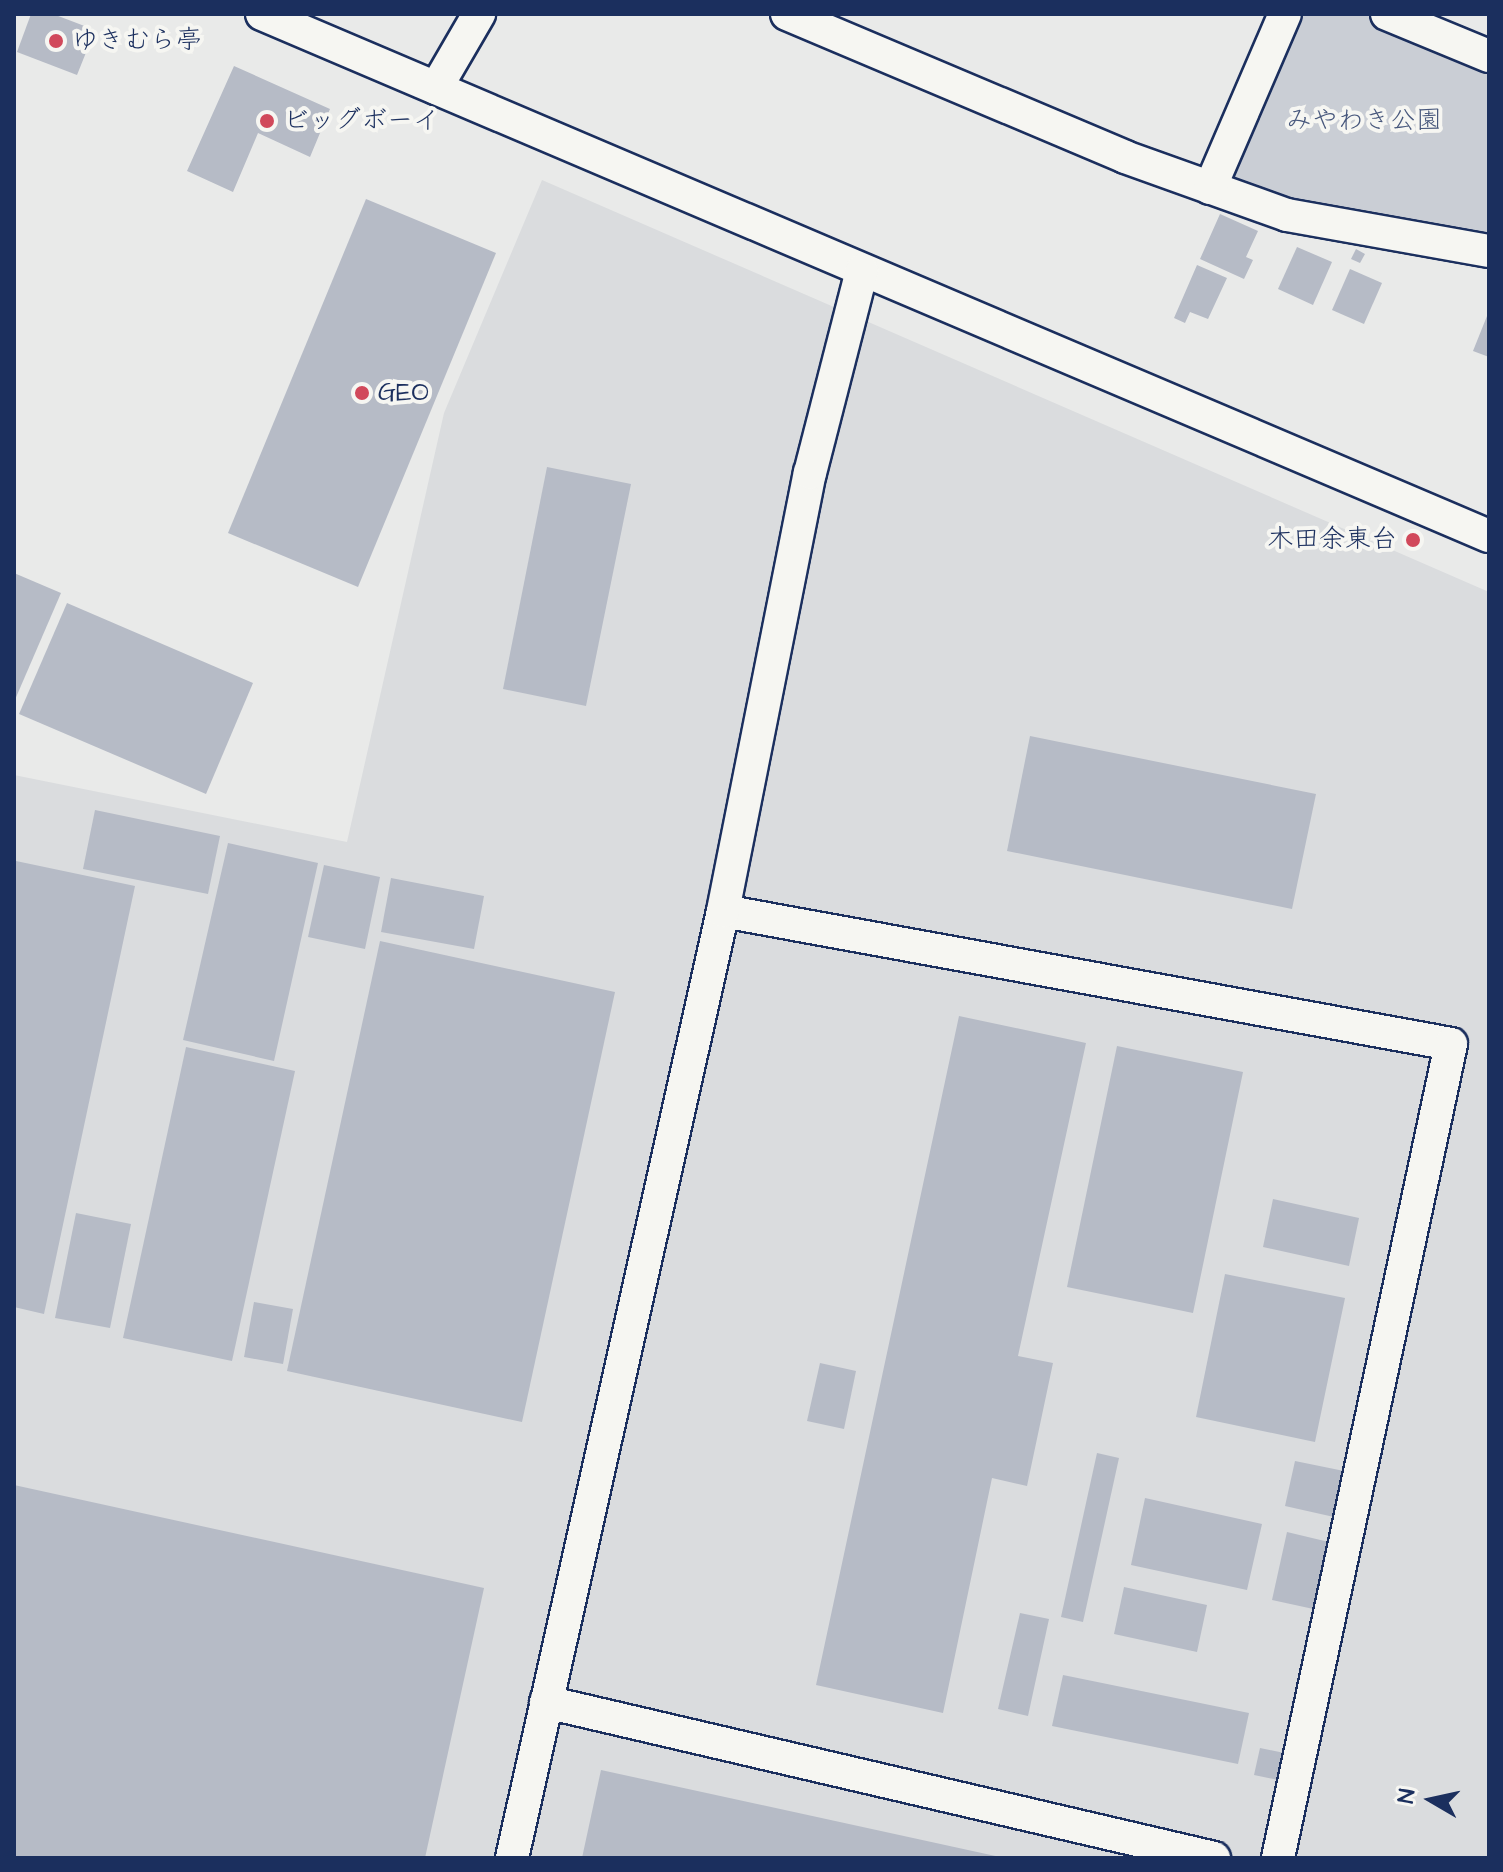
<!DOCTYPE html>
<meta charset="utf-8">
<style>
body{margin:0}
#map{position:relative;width:1503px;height:1872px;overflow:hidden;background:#e9eae9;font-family:"Architects Daughter","Klee One",sans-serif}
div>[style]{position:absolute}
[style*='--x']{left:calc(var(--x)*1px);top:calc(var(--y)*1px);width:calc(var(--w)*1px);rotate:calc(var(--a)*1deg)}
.built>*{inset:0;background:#dadcde}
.green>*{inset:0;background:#caced5}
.building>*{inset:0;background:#b6bbc6}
.roads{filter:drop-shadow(2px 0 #1b2f5e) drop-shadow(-2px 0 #1b2f5e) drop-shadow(0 2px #1b2f5e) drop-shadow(0 -2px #1b2f5e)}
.minor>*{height:32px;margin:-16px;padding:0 16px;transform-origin:16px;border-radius:16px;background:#f6f6f2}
.dots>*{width:22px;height:22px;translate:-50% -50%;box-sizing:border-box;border:4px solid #f6f6f2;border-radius:50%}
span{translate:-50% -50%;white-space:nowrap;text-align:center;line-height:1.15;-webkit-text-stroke:8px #f6f6f2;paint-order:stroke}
.poi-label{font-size:26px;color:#1b2f5e}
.left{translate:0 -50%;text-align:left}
.right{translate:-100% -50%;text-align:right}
.park-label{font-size:26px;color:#47577c}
.frame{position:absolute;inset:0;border:16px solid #1b2f5e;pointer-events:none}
.north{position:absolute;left:1391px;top:1760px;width:80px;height:80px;-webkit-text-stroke:6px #f6f6f2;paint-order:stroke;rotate:279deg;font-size:22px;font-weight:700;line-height:32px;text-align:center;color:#1b2f5e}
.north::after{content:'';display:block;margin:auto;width:28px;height:36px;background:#1b2f5e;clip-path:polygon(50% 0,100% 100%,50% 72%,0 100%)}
</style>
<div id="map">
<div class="built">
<div style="clip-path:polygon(542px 180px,1489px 592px,1489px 1858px,14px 1858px,14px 775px,347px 842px,444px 413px)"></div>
</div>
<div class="green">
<div style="clip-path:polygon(1285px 14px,1387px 14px,1489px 56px,1489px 251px,1210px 188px)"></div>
</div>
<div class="building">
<div style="clip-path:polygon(31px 14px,53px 14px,95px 30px,77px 75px,17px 52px)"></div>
<div style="clip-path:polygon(234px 66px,330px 109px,310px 157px,258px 133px,233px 192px,187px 171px)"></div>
<div style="clip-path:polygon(366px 199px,496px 253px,358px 587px,228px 533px)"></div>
<div style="clip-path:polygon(1220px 214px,1258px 231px,1246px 257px,1253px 260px,1244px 279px,1200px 259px)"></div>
<div style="clip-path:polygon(1297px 247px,1332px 262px,1313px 305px,1278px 289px)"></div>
<div style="clip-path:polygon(1356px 249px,1365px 254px,1360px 263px,1351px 259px)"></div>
<div style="clip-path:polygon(1197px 265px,1227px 278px,1208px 319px,1190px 312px,1185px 323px,1174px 318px)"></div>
<div style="clip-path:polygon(1350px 269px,1382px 283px,1364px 324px,1332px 310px)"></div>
<div style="clip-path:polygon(1489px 311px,1489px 357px,1473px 351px)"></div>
<div style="clip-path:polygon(547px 467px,631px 484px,586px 706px,503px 689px)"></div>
<div style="clip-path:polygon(14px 573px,61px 593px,14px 702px)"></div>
<div style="clip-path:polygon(67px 603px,253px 683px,206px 794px,19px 714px)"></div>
<div style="clip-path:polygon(1030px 736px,1316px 794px,1292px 909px,1007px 851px)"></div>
<div style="clip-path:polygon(95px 810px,220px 836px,208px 894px,83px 869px)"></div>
<div style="clip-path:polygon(228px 843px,318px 863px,274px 1061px,183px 1040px)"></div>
<div style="clip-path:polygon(16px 861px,135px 886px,44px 1314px,14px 1307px)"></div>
<div style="clip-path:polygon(324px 865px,380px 877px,365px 949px,308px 937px)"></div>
<div style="clip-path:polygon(391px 878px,484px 896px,474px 949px,381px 932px)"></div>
<div style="clip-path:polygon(380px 941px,615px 992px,522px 1422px,287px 1371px)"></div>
<div style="clip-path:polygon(959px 1016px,1086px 1043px,1018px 1356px,1053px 1363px,1027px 1486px,992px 1478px,943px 1713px,816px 1685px)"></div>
<div style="clip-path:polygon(1117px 1046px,1243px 1072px,1193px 1313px,1067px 1287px)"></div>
<div style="clip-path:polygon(186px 1047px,295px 1071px,232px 1361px,123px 1338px)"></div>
<div style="clip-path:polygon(1273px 1199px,1359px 1218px,1349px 1266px,1263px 1247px)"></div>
<div style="clip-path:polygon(76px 1213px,131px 1224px,110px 1328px,55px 1318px)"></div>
<div style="clip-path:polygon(1225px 1274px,1345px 1298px,1315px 1442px,1196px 1417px)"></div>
<div style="clip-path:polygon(254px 1302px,293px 1309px,283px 1364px,244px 1357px)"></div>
<div style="clip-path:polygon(820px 1363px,856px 1371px,844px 1429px,807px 1421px)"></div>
<div style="clip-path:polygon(1097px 1453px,1119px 1458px,1083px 1622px,1061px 1617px)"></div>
<div style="clip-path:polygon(1295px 1461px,1344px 1471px,1334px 1517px,1285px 1506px)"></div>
<div style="clip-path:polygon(14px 1485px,484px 1588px,425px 1858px,14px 1858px)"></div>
<div style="clip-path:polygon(1145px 1498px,1262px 1524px,1247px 1590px,1131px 1565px)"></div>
<div style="clip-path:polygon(1287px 1532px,1333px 1543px,1318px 1610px,1272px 1600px)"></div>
<div style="clip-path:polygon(1124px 1587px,1207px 1605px,1197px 1652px,1114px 1634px)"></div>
<div style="clip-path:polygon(1020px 1613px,1049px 1619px,1028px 1716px,998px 1709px)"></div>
<div style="clip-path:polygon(1063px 1675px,1249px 1713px,1238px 1764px,1052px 1726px)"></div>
<div style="clip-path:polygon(1260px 1748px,1294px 1755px,1288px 1782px,1254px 1775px)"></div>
<div style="clip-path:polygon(601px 1770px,1000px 1857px,999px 1858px,582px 1858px)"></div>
</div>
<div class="roads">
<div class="minor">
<div style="--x:262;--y:14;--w:1333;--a:23.05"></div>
<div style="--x:787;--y:14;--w:367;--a:22.9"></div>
<div style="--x:1125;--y:157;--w:172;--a:19.7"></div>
<div style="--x:1287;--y:215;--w:205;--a:10.1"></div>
<div style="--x:1387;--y:14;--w:110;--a:22.4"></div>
<div style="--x:436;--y:88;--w:86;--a:-59.8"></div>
<div style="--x:1210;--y:188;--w:189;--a:-66.7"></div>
<div style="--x:723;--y:911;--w:740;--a:10.35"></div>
<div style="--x:1451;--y:1044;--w:832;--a:102"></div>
<div style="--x:546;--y:1702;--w:686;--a:13.14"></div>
<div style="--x:512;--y:1858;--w:970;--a:-77.44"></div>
<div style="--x:723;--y:911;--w:447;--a:-78.8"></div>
<div style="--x:810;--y:473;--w:209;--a:-75.6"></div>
</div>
</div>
<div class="dots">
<div style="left:56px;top:41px;background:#d1495b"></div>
<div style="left:267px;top:121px;background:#d1495b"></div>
<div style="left:362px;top:393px;background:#d1495b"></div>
<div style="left:1413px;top:540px;background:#d1495b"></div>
</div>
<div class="poi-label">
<span class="left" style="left:72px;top:41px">ゆきむら亭</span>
<span class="left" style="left:283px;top:121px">ビッグボーイ</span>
<span class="left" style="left:378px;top:393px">GEO</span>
<span class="right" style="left:1397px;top:540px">木田余東台</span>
</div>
<div class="park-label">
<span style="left:1364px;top:121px">みやわき公園</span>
</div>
<div class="frame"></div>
<div class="north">N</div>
</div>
